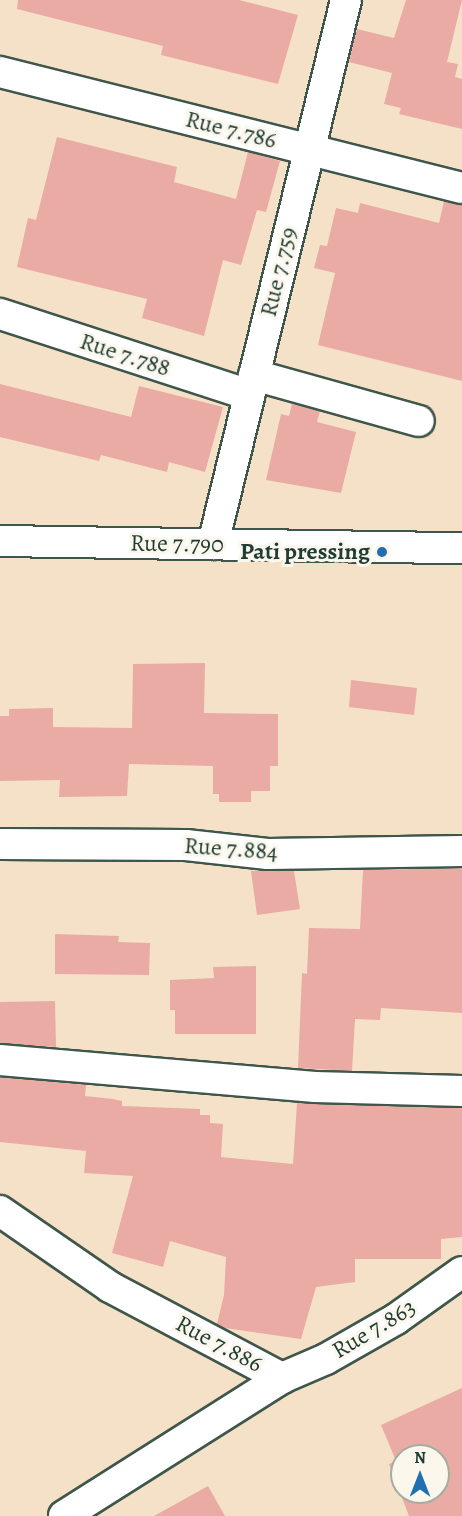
<!DOCTYPE html>
<style>
body{margin:0}
#map{position:relative;width:462px;height:1516px;overflow:hidden;background:#f5e1c8;font-family:Alegreya,serif}
div>[style]{position:absolute}
[style*='--x']{left:calc(var(--x)*1px);top:calc(var(--y)*1px);width:calc(var(--w)*1px);rotate:calc(var(--a)*1deg)}
.building>*{inset:0;background:#e9aba4}
.roads{filter:drop-shadow(2px 0 #3f564a) drop-shadow(-2px 0 #3f564a) drop-shadow(0 2px #3f564a) drop-shadow(0 -2px #3f564a)}
.street>*{height:30px;margin:-15px;padding:0 15px;transform-origin:15px;border-radius:15px;background:#fff}
.dots>*{width:16px;height:16px;translate:-50% -50%;box-sizing:border-box;border:3px solid #fbf7ec;border-radius:50%}
span{translate:-50% -50%;white-space:nowrap;text-align:center;line-height:1.15;-webkit-text-stroke:6px #fbf7ec;paint-order:stroke}
.street-label{font-size:24px;color:#1f3d34}
.poi-label{font-size:24px;color:#1f3d34;font-weight:700}
.right{translate:-100% -50%;text-align:right}
.north{position:absolute;left:390px;top:1444px;width:60px;height:60px;box-sizing:border-box;background:#fbf7ec;border:2px solid #a3ada2;border-radius:50%;rotate:0deg;font-size:16px;font-weight:700;line-height:24px;text-align:center;color:#1f3d34}
.north::after{content:'';display:block;margin:auto;width:21px;height:27px;background:#1f6fb2;clip-path:polygon(50% 0,100% 100%,50% 72%,0 100%)}
</style>
<div id="map">
<div class="building">
<div style="clip-path:polygon(18px 0,239px 0,298px 15px,278px 84px,161px 55px,163px 46px,17px 9px)"></div>
<div style="clip-path:polygon(406px 0,462px 0,447px 62px,458px 64px,455px 77px,462px 79px,462px 129px,399px 114px,401px 108px,384px 104px,392px 73px,349px 62px,357px 29px,394px 38px)"></div>
<div style="clip-path:polygon(57px 137px,177px 167px,174px 182px,236px 199px,248px 152px,280px 161px,266px 212px,257px 210px,241px 265px,223px 260px,204px 336px,142px 318px,147px 299px,17px 267px,28px 218px,36px 220px)"></div>
<div style="clip-path:polygon(444px 201px,462px 205px,462px 381px,318px 345px,335px 273px,314px 268px,320px 245px,327px 246px,336px 208px,358px 213px,360px 203px,439px 223px)"></div>
<div style="clip-path:polygon(0 384px,131px 417px,139px 386px,223px 407px,205px 472px,169px 462px,167px 472px,101px 455px,99px 461px,0 437px)"></div>
<div style="clip-path:polygon(292px 404px,320px 411px,317px 422px,356px 432px,341px 493px,266px 480px,281px 414px,289px 416px)"></div>
<div style="clip-path:polygon(205px 663px,204px 713px,278px 714px,278px 766px,270px 766px,270px 791px,251px 791px,251px 802px,219px 802px,219px 794px,213px 794px,213px 766px,129px 764px,127px 796px,59px 797px,60px 780px,0 781px,0 716px,9px 716px,9px 709px,53px 708px,53px 727px,132px 728px,133px 664px)"></div>
<div style="clip-path:polygon(351px 680px,417px 688px,414px 715px,349px 707px)"></div>
<div style="clip-path:polygon(462px 868px,462px 1013px,381px 1008px,380px 1020px,355px 1019px,352px 1071px,298px 1068px,302px 973px,307px 974px,309px 928px,360px 929px,363px 870px)"></div>
<div style="clip-path:polygon(251px 871px,294px 871px,300px 909px,257px 915px)"></div>
<div style="clip-path:polygon(55px 934px,119px 936px,118px 942px,150px 943px,149px 975px,55px 974px)"></div>
<div style="clip-path:polygon(256px 966px,256px 1034px,175px 1034px,175px 1010px,170px 1010px,170px 980px,214px 978px,213px 967px)"></div>
<div style="clip-path:polygon(55px 1001px,56px 1047px,0 1043px,0 1002px)"></div>
<div style="clip-path:polygon(0 1077px,86px 1085px,85px 1096px,113px 1099px,122px 1101px,122px 1106px,200px 1109px,200px 1115px,210px 1115px,210px 1123px,223px 1124px,221px 1157px,293px 1164px,297px 1103px,462px 1108px,462px 1237px,441px 1239px,441px 1259px,355px 1259px,355px 1282px,316px 1287px,301px 1339px,225px 1328px,217px 1324px,224px 1295px,226px 1257px,170px 1241px,163px 1267px,112px 1253px,133px 1176px,84px 1173px,86px 1151px,0 1142px)"></div>
<div style="clip-path:polygon(evenodd,462px 1388px,462px 1516px,409px 1516px,389px 1464px,396px 1461px,381px 1425px,462px 1388px,402px 1456px,438px 1456px,438px 1492px,402px 1492px,402px 1456px)"></div>
<div style="clip-path:polygon(208px 1486px,225px 1516px,154px 1516px)"></div>
</div>
<div class="roads">
<div class="street">
<div style="--x:0;--y:72;--w:476;--a:14.1"></div>
<div style="--x:0;--y:314;--w:262;--a:18"></div>
<div style="--x:254;--y:375;--w:171;--a:15.6"></div>
<div style="--x:0;--y:541;--w:462;--a:0.9"></div>
<div style="--x:213;--y:544;--w:560;--a:-76.26"></div>
<div style="--x:0;--y:844;--w:186;--a:0.3"></div>
<div style="--x:186;--y:845;--w:82;--a:6.3"></div>
<div style="--x:268;--y:854;--w:194;--a:-0.9"></div>
<div style="--x:0;--y:1060;--w:316;--a:4.9"></div>
<div style="--x:315;--y:1087;--w:147;--a:1.6"></div>
<div style="--x:0;--y:1211;--w:134;--a:34.6"></div>
<div style="--x:110;--y:1287;--w:195;--a:27.9"></div>
<div style="--x:282;--y:1378;--w:258;--a:147.7"></div>
<div style="--x:282;--y:1378;--w:48;--a:-23.4"></div>
<div style="--x:326;--y:1359;--w:81;--a:-29.7"></div>
<div style="--x:396;--y:1319;--w:81;--a:-35.5"></div>
</div>
</div>
<div class="dots">
<div style="left:382px;top:552px;background:#1f6fb2"></div>
</div>
<div class="street-label">
<span style="left:231px;top:130px;rotate:14deg">Rue 7.786</span>
<span style="left:279px;top:272px;rotate:-76deg">Rue 7.759</span>
<span style="left:125px;top:355px;rotate:18deg">Rue 7.788</span>
<span style="left:177px;top:544px;rotate:1deg">Rue 7.790</span>
<span style="left:231px;top:849px;rotate:4deg">Rue 7.884</span>
<span style="left:374px;top:1329px;rotate:-31deg">Rue 7.863</span>
<span style="left:219px;top:1344px;rotate:28deg">Rue 7.886</span>
</div>
<div class="poi-label">
<span class="right" style="left:370px;top:552px">Pati pressing</span>
</div>
<div class="north">N</div>
</div>
